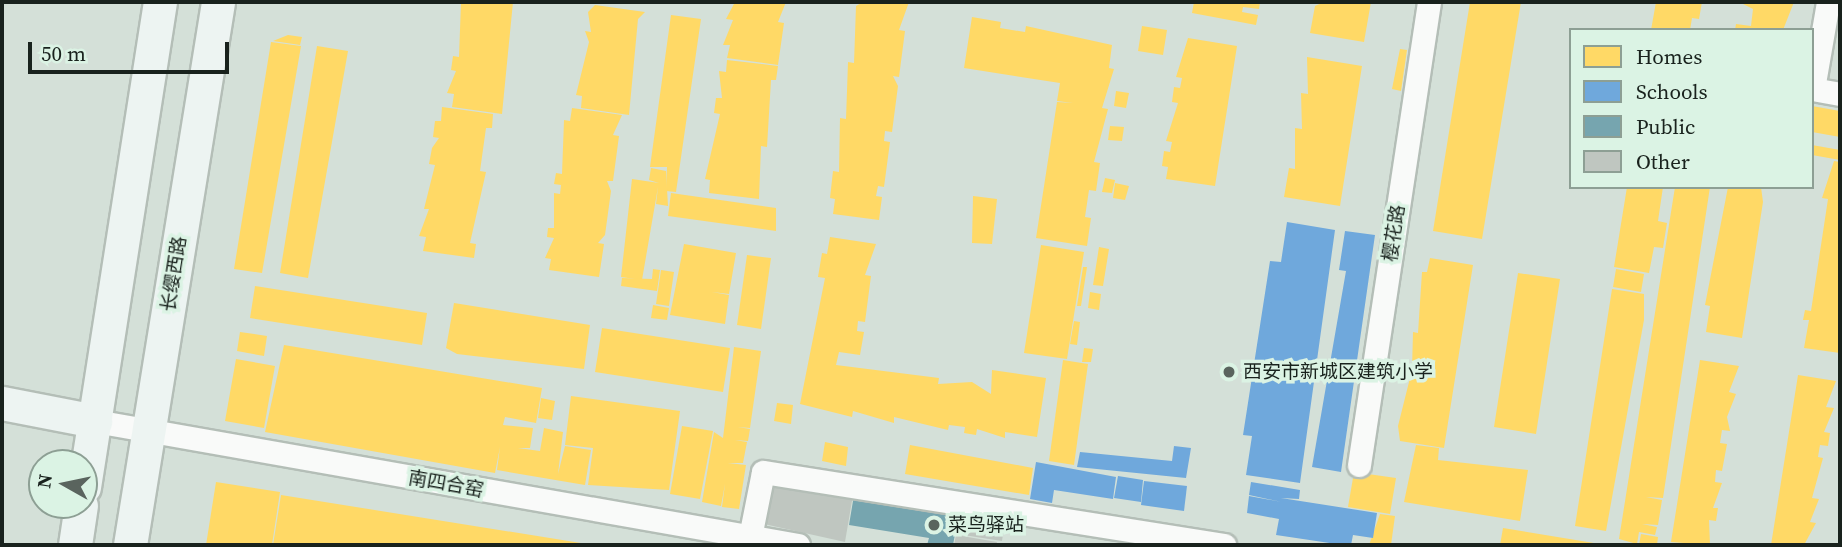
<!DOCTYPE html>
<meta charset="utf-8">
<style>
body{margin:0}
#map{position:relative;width:1842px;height:547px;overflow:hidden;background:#d4e0d8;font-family:"Source Serif 4","Noto Sans SC",serif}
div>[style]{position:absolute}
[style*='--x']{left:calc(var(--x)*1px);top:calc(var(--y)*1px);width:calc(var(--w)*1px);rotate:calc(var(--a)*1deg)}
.homes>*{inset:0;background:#ffd966}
.schools>*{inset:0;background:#6fa8dc}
.public>*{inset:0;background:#76a5af}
.building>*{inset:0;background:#bfc6c0}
.roads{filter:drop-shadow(2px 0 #b4beb7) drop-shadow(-2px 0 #b4beb7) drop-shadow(0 2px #b4beb7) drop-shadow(0 -2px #b4beb7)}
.street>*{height:23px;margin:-11.5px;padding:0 11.5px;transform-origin:11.5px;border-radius:11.5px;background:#f9faf9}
.secondary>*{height:33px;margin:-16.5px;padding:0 16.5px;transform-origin:16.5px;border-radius:16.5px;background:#edf4f2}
.dots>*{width:19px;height:19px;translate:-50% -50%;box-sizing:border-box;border:4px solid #dbf3e4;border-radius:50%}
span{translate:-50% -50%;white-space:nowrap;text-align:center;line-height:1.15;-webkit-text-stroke:7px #dbf3e4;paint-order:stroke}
.street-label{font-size:19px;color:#19221d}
.poi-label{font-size:19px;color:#19221d}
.left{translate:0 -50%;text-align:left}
.frame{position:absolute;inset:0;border:4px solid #19221d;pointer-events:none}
.legend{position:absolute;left:1569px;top:28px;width:245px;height:161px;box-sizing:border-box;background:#dbf3e4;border:2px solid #8d9f94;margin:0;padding:9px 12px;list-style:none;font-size:21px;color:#19221d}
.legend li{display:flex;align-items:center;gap:14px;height:35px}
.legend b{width:35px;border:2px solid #8d9f94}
.north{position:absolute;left:28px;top:449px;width:70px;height:70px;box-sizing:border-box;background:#dbf3e4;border:2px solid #8d9f94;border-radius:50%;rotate:279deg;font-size:19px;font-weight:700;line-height:28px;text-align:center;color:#19221d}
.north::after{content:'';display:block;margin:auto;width:24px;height:32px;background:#5a645e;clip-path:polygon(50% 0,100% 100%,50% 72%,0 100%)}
.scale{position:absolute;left:28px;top:42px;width:201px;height:32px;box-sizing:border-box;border:4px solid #19221d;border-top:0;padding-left:9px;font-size:21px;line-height:24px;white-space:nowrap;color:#19221d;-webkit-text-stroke:5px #dbf3e4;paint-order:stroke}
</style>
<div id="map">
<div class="homes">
<div style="clip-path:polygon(461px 2px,513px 2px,502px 114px,452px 107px,454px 94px,447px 93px,456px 71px,451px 70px,453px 56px,459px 57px)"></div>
<div style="clip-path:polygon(735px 2px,786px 2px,778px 22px,784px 23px,778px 65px,727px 58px,730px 45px,723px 45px,733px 20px,726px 19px)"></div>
<div style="clip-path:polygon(863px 2px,909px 2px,899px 30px,905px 31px,899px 77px,893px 76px,898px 86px,892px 132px,885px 131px,884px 141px,890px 142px,884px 187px,878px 186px,876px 196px,882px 197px,879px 220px,833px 214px,835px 199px,830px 198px,833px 171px,839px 172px,840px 118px,846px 119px,848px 62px,854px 63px,856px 6px)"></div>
<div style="clip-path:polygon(1194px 2px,1260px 2px,1259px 9px,1243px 7px,1242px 12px,1258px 15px,1256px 25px,1192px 13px)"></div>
<div style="clip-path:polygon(1324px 2px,1371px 2px,1364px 42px,1310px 33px,1315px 6px)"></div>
<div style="clip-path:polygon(1470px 2px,1521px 2px,1482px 239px,1433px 231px)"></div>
<div style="clip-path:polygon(1656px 2px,1702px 2px,1699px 19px,1692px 18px,1690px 30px,1651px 30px)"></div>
<div style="clip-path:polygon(1739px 2px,1794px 2px,1783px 30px,1735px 30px,1736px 24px,1751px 26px,1753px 9px)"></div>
<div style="clip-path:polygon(595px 5px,645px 12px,638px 19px,629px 115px,581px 108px,582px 96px,576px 95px,589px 42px,585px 31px,591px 32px,588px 12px)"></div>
<div style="clip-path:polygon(671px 15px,701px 19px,676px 192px,666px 191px,667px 167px,650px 167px)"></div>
<div style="clip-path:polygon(972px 17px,1001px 22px,1000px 28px,1025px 32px,1026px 26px,1112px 45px,1109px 68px,1114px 69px,1102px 108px,1108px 109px,1094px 162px,1100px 163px,1096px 191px,1089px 190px,1085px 217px,1091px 218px,1087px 246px,1036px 238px,1057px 102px,1073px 103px,1057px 101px,1060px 83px,964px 68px)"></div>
<div style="clip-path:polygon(1142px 26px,1167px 30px,1163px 55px,1138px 51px)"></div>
<div style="clip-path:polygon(288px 35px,302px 37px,300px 45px,273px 41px)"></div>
<div style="clip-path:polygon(1188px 38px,1237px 46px,1215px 186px,1166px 179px,1168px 167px,1162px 166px,1164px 151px,1170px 152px,1172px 142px,1166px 141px,1178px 103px,1172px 102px,1174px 87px,1180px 88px,1182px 78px,1176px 77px)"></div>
<div style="clip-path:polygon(271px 42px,301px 46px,262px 273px,234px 269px)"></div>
<div style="clip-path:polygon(317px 46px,348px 51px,308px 278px,280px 273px)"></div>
<div style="clip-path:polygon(1400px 49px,1407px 50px,1401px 91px,1392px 89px)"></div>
<div style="clip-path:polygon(1307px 57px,1362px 66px,1340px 206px,1284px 197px,1289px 168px,1295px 169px,1295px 128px,1302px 129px,1301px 93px,1308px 94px)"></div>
<div style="clip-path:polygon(727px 60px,778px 66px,776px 80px,771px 80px,767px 147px,761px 146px,759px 199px,709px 193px,710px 180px,705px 179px,720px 114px,714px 113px,716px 98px,722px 98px,719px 71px,726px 72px)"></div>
<div style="clip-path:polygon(1116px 91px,1129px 93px,1126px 108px,1114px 106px)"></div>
<div style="clip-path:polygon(1812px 106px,1840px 111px,1840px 137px,1812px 132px)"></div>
<div style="clip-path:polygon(442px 107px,493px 114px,492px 128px,486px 128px,480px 171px,486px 172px,470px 243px,476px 244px,474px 258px,423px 251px,426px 237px,419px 236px,429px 209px,424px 209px,435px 165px,429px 164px,432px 148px,439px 138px,433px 137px,435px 121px,441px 121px)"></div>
<div style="clip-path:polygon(572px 108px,622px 115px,613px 135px,619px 136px,613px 181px,607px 181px,611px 191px,605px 235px,598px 243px,604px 244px,599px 277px,549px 270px,551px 259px,545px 258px,554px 238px,547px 237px,548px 228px,554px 228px,554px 193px,560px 194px,561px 185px,554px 184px,556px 173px,562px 174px,564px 120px,570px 121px)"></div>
<div style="clip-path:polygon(1110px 126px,1124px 127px,1122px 141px,1108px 140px)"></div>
<div style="clip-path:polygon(1812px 145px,1840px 150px,1840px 160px,1812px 155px)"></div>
<div style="clip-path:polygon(1834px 161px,1840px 162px,1840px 353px,1804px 348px,1809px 320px,1803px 320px,1805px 310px,1811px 311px,1828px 199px,1822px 198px)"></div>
<div style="clip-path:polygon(651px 168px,666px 171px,668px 206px,656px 204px,658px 187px,642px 280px,621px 277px,632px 179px,659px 183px,649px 180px)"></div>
<div style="clip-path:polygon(1105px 178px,1115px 180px,1112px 193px,1102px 192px)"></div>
<div style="clip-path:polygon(1115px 183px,1129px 186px,1125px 200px,1113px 198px)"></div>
<div style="clip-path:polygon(1627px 187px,1663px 187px,1658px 221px,1667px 223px,1663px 248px,1654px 247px,1649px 273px,1614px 267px)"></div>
<div style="clip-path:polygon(1675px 187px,1710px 187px,1663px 498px,1646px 497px,1662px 500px,1658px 525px,1642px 524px,1657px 527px,1655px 535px,1639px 532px,1637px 544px,1619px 539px)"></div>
<div style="clip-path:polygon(1728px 187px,1761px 187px,1763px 202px,1742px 338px,1706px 332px,1710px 306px,1705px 305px)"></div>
<div style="clip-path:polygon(671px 193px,776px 208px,776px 231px,668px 216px)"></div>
<div style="clip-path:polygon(973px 196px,997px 199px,992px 244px,972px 243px)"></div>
<div style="clip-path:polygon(830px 237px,876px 244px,865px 275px,871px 276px,865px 322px,858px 321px,857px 331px,864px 332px,860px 355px,839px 352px,836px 365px,939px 378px,938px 384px,972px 382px,991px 394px,992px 370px,1046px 378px,1037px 437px,1005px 432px,1005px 438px,977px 429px,976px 435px,964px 433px,965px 427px,949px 425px,948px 430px,894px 417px,894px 423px,853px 411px,852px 417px,800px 404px,825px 278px,818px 277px,822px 253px,827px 254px)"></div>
<div style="clip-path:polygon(684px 244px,736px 253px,729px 294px,712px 292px,729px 295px,725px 324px,670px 315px)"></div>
<div style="clip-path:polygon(1041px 245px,1084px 252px,1067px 359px,1024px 353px)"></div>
<div style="clip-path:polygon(1099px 247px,1109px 249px,1103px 286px,1093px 285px)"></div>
<div style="clip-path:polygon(747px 255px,771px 258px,761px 329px,737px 325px)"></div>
<div style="clip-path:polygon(1430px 258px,1473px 265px,1444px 448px,1400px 441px,1398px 426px,1410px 378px,1403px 377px,1405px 368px,1412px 369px,1413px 332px,1418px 333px,1422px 272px,1427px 272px)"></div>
<div style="clip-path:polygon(1083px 267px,1087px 267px,1081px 306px,1077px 306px)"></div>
<div style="clip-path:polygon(653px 269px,660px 270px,657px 291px,621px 286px,622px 278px,652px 279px)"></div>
<div style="clip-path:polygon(1616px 269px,1644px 274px,1641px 292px,1613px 287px)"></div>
<div style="clip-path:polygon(661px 270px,674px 272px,669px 306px,656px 304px)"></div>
<div style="clip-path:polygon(1518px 273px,1560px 279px,1536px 434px,1494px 427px)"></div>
<div style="clip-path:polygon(255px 286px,427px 313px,422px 345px,250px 318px)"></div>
<div style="clip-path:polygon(1612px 289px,1644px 294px,1644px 320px,1606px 531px,1575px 526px)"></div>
<div style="clip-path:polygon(1090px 292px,1101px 294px,1099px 310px,1088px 308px)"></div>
<div style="clip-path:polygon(454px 303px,590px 325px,584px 369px,457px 354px,446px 348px)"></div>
<div style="clip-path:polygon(653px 305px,669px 308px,667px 320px,651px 318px)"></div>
<div style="clip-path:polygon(1074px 321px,1080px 322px,1077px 345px,1070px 344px)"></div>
<div style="clip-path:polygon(602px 328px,730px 348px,723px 392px,595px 372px)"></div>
<div style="clip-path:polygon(240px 332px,267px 336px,264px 356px,237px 351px)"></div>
<div style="clip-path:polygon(284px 345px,542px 388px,536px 423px,505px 417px,503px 425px,533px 428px,530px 448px,518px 448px,540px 451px,544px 428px,563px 432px,558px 474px,565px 446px,591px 450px,585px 485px,497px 470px,500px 447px,495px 473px,265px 432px)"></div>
<div style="clip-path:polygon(734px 347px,761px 351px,750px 428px,738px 427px,750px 429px,748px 441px,735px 440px,747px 442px,743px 463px,728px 463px,746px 465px,739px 509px,722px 507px,725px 484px,721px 506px,702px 502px,714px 432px,723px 438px)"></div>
<div style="clip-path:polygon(1084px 348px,1093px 349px,1091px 362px,1082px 362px)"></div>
<div style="clip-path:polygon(236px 359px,275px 366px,264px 428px,225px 421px)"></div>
<div style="clip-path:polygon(1063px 360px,1088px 364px,1074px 465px,1049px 461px)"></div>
<div style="clip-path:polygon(1700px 360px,1739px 366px,1729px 392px,1736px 394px,1727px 417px,1730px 431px,1722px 430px,1720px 443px,1727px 444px,1722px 471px,1716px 470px,1715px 482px,1722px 483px,1713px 508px,1718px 508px,1716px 521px,1709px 520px,1710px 545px,1671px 542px)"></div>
<div style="clip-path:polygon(1798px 375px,1836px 381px,1826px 407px,1834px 408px,1824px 432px,1830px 433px,1828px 446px,1820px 445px,1818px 457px,1823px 458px,1812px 498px,1819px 499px,1810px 522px,1816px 523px,1804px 545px,1771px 545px)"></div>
<div style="clip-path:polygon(571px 396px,680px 411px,669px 490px,588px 485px,593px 448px,565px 445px)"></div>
<div style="clip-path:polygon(541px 398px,555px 401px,552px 420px,538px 418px)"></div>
<div style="clip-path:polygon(777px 403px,793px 405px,791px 424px,774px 421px)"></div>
<div style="clip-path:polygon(682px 426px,713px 431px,700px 499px,670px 494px)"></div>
<div style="clip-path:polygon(825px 442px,848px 447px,846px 466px,822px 461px)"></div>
<div style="clip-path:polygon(910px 445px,1033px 468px,1029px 495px,905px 474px)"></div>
<div style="clip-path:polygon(1416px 445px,1439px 448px,1438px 460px,1528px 470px,1520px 521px,1404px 502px)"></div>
<div style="clip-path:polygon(1354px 472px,1396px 478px,1390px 514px,1348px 507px)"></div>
<div style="clip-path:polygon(216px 482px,280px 492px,272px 545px,206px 545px)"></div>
<div style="clip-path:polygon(281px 495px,587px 544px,586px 545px,273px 545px)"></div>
<div style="clip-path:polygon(1380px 514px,1395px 516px,1391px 545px,1369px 545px)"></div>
<div style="clip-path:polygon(1503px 528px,1600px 544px,1600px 545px,1500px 545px)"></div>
<div style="clip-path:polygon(1641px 534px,1658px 537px,1657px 545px,1639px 545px)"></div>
</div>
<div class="schools">
<div style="clip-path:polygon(1287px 222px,1335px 230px,1300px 483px,1246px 475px,1252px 436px,1243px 435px,1270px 261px,1281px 262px)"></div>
<div style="clip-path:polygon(1345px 231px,1375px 235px,1341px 472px,1312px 467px,1346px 271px,1339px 270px)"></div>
<div style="clip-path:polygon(1174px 446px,1191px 448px,1186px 478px,1077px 467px,1080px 452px,1172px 461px)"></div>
<div style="clip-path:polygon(1036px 462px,1116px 477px,1113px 499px,1054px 490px,1052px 503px,1030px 499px)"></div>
<div style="clip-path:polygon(1118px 476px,1143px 480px,1141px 502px,1114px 498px)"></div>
<div style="clip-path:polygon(1144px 481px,1187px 486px,1184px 511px,1141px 505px)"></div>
<div style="clip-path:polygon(1251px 482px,1300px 490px,1299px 499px,1281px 498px,1377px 513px,1373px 538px,1353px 535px,1351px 545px,1343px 545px,1276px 535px,1279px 519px,1247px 513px,1249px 496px,1282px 502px,1249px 495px)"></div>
</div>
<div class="public">
<div style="clip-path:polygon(854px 495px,959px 513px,953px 545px,927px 545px,929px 538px,849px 525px)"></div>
</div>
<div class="building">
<div style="clip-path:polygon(769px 481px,853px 495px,845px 542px,764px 524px)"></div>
<div style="clip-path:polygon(961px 514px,1005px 521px,1002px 541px,957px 534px)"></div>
<div style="clip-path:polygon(956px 535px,997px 542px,996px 545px,954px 545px)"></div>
</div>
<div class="roads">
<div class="street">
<div style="--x:1812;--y:89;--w:28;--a:10"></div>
<div style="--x:1813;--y:89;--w:88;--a:-80.2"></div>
<div style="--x:95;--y:421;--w:714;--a:10"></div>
<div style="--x:1359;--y:465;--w:468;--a:-81.4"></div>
<div style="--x:750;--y:537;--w:66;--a:-78.7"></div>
<div style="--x:763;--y:472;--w:467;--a:9"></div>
</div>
<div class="secondary">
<div style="--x:2;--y:403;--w:95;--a:11"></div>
<div style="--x:84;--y:487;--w:491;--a:-81.1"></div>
<div style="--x:75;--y:545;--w:40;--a:-81.5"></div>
<div style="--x:130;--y:545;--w:550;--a:-80.79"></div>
</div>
</div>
<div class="dots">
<div style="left:1229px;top:372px;background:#5a645e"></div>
<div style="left:934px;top:525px;background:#5a645e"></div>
</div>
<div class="street-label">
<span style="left:1394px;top:233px;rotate:-81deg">樱花路</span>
<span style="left:174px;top:274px;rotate:-81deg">长缨西路</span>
<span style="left:446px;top:484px;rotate:10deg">南四合窑</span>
</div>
<div class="poi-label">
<span class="left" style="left:1243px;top:372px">西安市新城区建筑小学</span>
<span class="left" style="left:948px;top:525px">菜鸟驿站</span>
</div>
<div class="frame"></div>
<ul class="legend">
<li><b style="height:19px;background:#ffd966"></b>Homes</li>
<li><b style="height:19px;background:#6fa8dc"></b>Schools</li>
<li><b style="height:19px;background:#76a5af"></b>Public</li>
<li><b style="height:19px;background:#bfc6c0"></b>Other</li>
</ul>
<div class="north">N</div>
<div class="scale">50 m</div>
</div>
